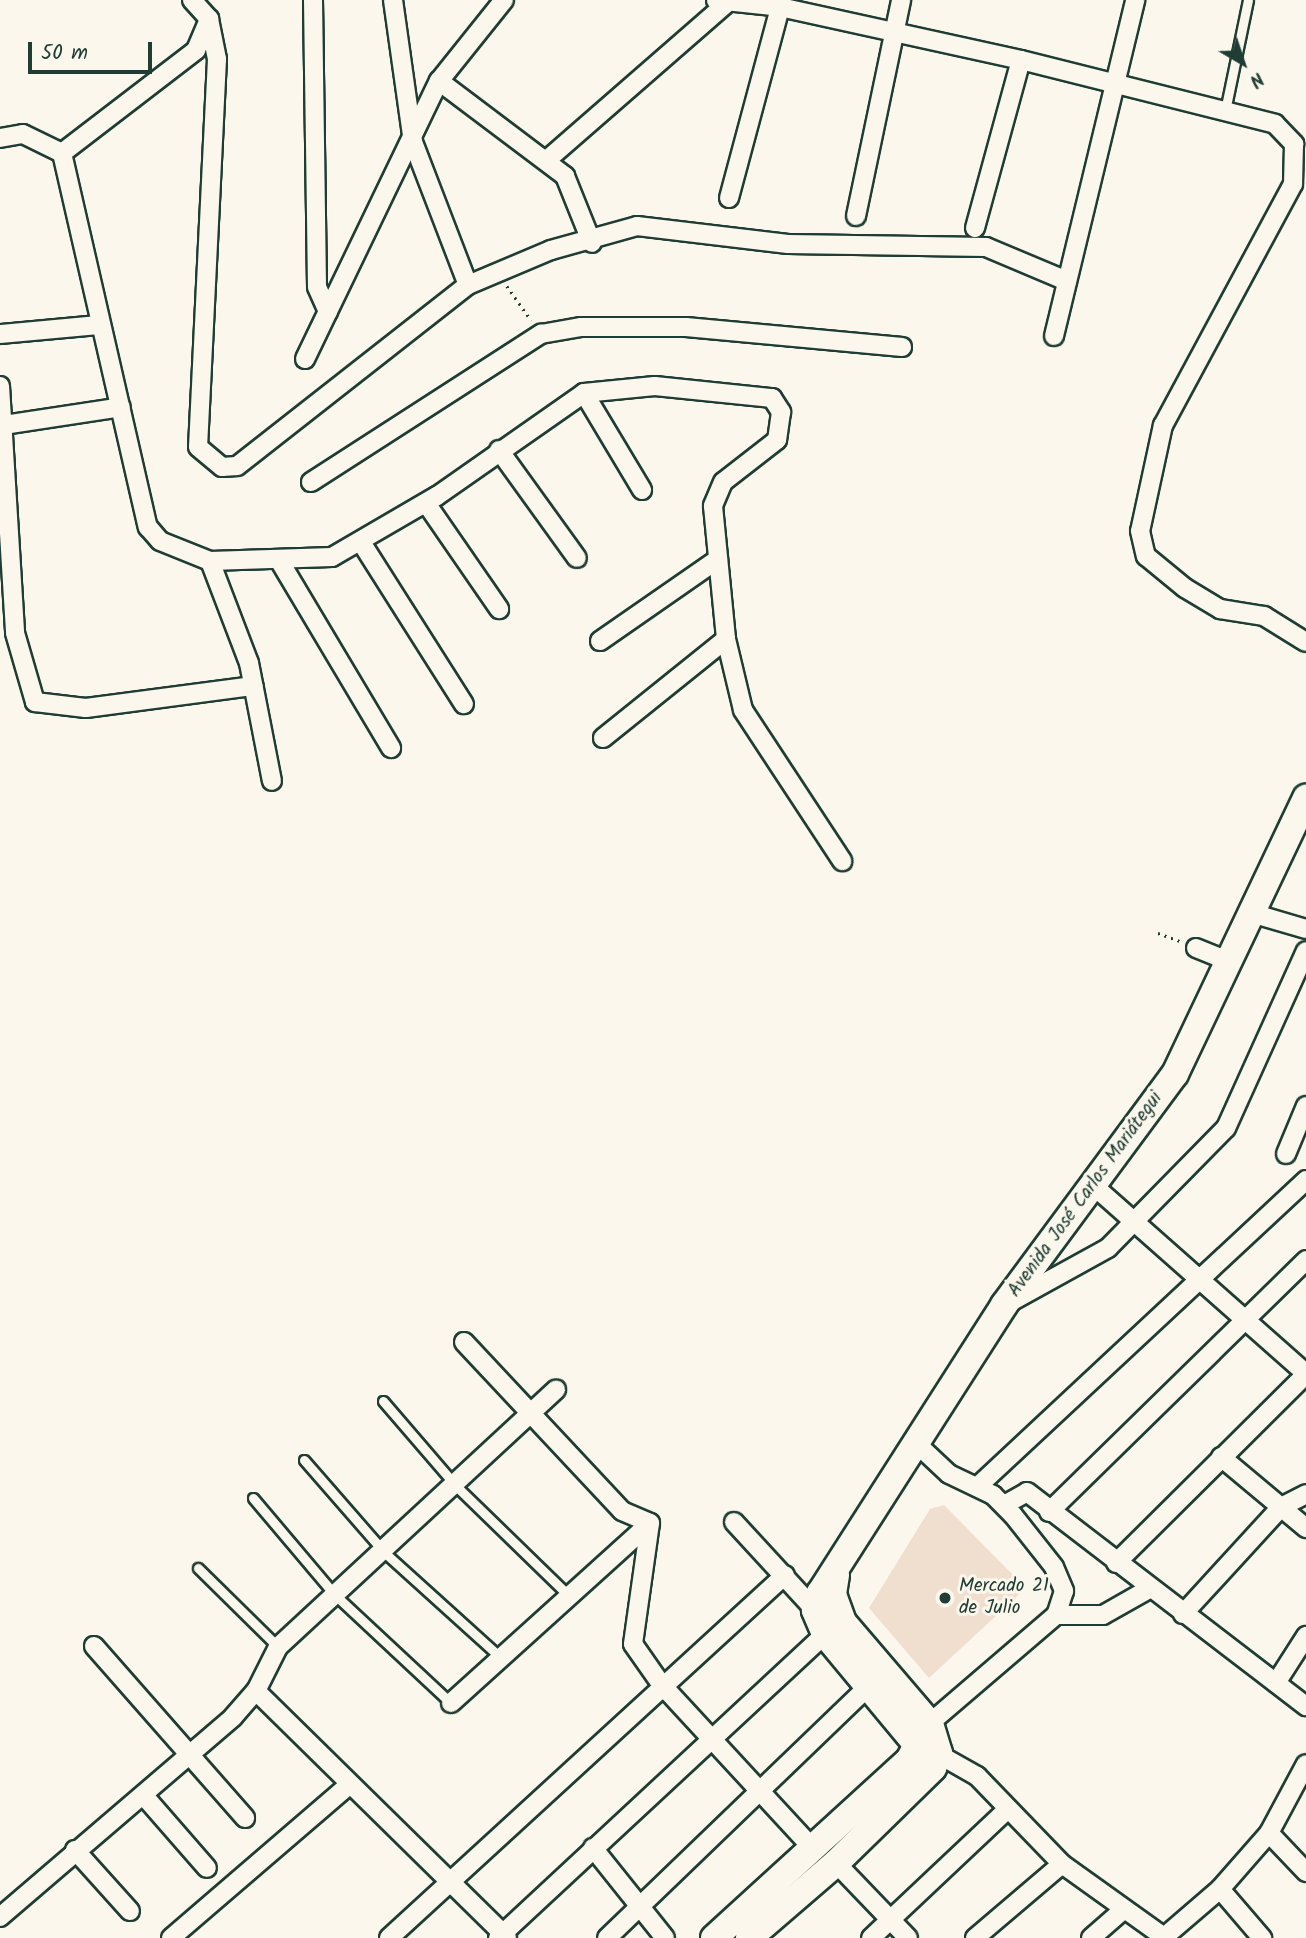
<!DOCTYPE html>
<meta charset="utf-8">
<style>
body{margin:0}
#map{position:relative;width:1306px;height:1938px;overflow:hidden;background:#fbf7ec;font-family:Kalam,sans-serif}
div>[style]{position:absolute}
[style*='--x']{left:calc(var(--x)*1px);top:calc(var(--y)*1px);width:calc(var(--w)*1px);rotate:calc(var(--a)*1deg)}
.built>*{inset:0;background:#f0dfcf}
.path>*{height:2.5px;margin-top:-1.25px;transform-origin:0;background:repeating-linear-gradient(90deg,#1f3d34 0 2px,transparent 0 7px)}
.roads{filter:drop-shadow(2px 0 #1f3d34) drop-shadow(-2px 0 #1f3d34) drop-shadow(0 2px #1f3d34) drop-shadow(0 -2px #1f3d34)}
.lane>*{height:9px;margin:-4.5px;padding:0 4.5px;transform-origin:4.5px;border-radius:4.5px;background:#fbf7ec}
.street>*{height:18px;margin:-9px;padding:0 9px;transform-origin:9px;border-radius:9px;background:#fbf7ec}
.secondary>*{height:26px;margin:-13px;padding:0 13px;transform-origin:13px;border-radius:13px;background:#fbf7ec}
.dots>*{width:19px;height:19px;translate:-50% -50%;box-sizing:border-box;border:4px solid #fbf7ec;border-radius:50%}
span{translate:-50% -50%;white-space:nowrap;text-align:center;line-height:1.15;-webkit-text-stroke:6px #fbf7ec;paint-order:stroke}
.street-label{font-size:19px;color:#1f3d34}
.poi-label{font-size:19px;color:#1f3d34}
.left{translate:0 -50%;text-align:left}
.north{position:absolute;left:1208px;top:28px;width:70px;height:70px;-webkit-text-stroke:5px #fbf7ec;paint-order:stroke;rotate:141deg;font-size:19px;font-weight:700;line-height:28px;text-align:center;color:#1f3d34}
.north::after{content:'';display:block;margin:auto;width:24px;height:32px;background:#1f3d34;clip-path:polygon(50% 0,100% 100%,50% 72%,0 100%)}
.scale{position:absolute;left:28px;top:42px;width:124px;height:32px;box-sizing:border-box;border:4px solid #1f3d34;border-top:0;padding-left:9px;font-size:21px;line-height:24px;white-space:nowrap;color:#1f3d34;-webkit-text-stroke:5px #fbf7ec;paint-order:stroke}
</style>
<div id="map">
<div class="built">
<div style="clip-path:polygon(944px 1505px,1026px 1588px,929px 1678px,869px 1608px,930px 1509px)"></div>
</div>
<div class="path">
<div style="--x:507;--y:286;--w:42;--a:54.8"></div>
<div style="--x:1158;--y:933;--w:23;--a:20"></div>
</div>
<div class="roads">
<div class="lane">
<div style="--x:1225;--y:111;--w:113;--a:-78.3"></div>
<div style="--x:383;--y:1401;--w:112;--a:49.3"></div>
<div style="--x:456;--y:1486;--w:156;--a:44.2"></div>
<div style="--x:304;--y:1460;--w:123;--a:48.9"></div>
<div style="--x:385;--y:1553;--w:154;--a:42.1"></div>
<div style="--x:253;--y:1498;--w:126;--a:49.8"></div>
<div style="--x:334;--y:1594;--w:160;--a:43"></div>
<div style="--x:198;--y:1568;--w:112;--a:44.6"></div>
</div>
<div class="street">
<div style="--x:192;--y:0;--w:25;--a:48"></div>
<div style="--x:209;--y:19;--w:41;--a:78.7"></div>
<div style="--x:217;--y:59;--w:388;--a:92.8"></div>
<div style="--x:198;--y:447;--w:31;--a:40"></div>
<div style="--x:222;--y:467;--w:15;--a:-4"></div>
<div style="--x:237;--y:466;--w:293;--a:-38.1"></div>
<div style="--x:468;--y:285;--w:90;--a:-22.9"></div>
<div style="--x:551;--y:250;--w:89;--a:-15.6"></div>
<div style="--x:637;--y:226;--w:152;--a:6.8"></div>
<div style="--x:788;--y:244;--w:198;--a:0.9"></div>
<div style="--x:986;--y:247;--w:88;--a:22.8"></div>
<div style="--x:313;--y:0;--w:287;--a:89.2"></div>
<div style="--x:317;--y:287;--w:27;--a:66"></div>
<div style="--x:393;--y:0;--w:143;--a:82"></div>
<div style="--x:413;--y:142;--w:153;--a:69"></div>
<div style="--x:716;--y:0;--w:64;--a:6.2"></div>
<div style="--x:780;--y:7;--w:247;--a:12.4"></div>
<div style="--x:1021;--y:60;--w:262;--a:14.1"></div>
<div style="--x:1275;--y:124;--w:28;--a:46"></div>
<div style="--x:1294;--y:144;--w:40;--a:91.4"></div>
<div style="--x:1293;--y:184;--w:274;--a:118.3"></div>
<div style="--x:1163;--y:425;--w:108;--a:102.2"></div>
<div style="--x:1140;--y:531;--w:26;--a:77"></div>
<div style="--x:1146;--y:556;--w:50;--a:39.4"></div>
<div style="--x:1185;--y:588;--w:41;--a:31"></div>
<div style="--x:1220;--y:609;--w:45;--a:9"></div>
<div style="--x:1264;--y:616;--w:49;--a:31.8"></div>
<div style="--x:439;--y:81;--w:158;--a:37"></div>
<div style="--x:565;--y:176;--w:72;--a:68.1"></div>
<div style="--x:0;--y:138;--w:23;--a:-10"></div>
<div style="--x:23;--y:134;--w:43;--a:26"></div>
<div style="--x:62;--y:153;--w:384;--a:77.1"></div>
<div style="--x:148;--y:527;--w:18;--a:49"></div>
<div style="--x:160;--y:541;--w:54;--a:21.8"></div>
<div style="--x:210;--y:561;--w:122;--a:-1.9"></div>
<div style="--x:332;--y:557;--w:121;--a:-30.2"></div>
<div style="--x:437;--y:496;--w:179;--a:-35"></div>
<div style="--x:584;--y:393;--w:71;--a:-5.6"></div>
<div style="--x:655;--y:386;--w:118;--a:5.9"></div>
<div style="--x:772;--y:398;--w:17;--a:57"></div>
<div style="--x:781;--y:412;--w:28;--a:98"></div>
<div style="--x:777;--y:440;--w:68;--a:142.1"></div>
<div style="--x:723;--y:482;--w:26;--a:113"></div>
<div style="--x:713;--y:506;--w:134;--a:84.4"></div>
<div style="--x:726;--y:639;--w:73;--a:76.5"></div>
<div style="--x:743;--y:710;--w:181;--a:56.7"></div>
<div style="--x:62;--y:153;--w:169;--a:-37.5"></div>
<div style="--x:196;--y:50;--w:34;--a:-67"></div>
<div style="--x:548;--y:159;--w:242;--a:-41.1"></div>
<div style="--x:729;--y:198;--w:198;--a:-75"></div>
<div style="--x:856;--y:216;--w:221;--a:-78.2"></div>
<div style="--x:975;--y:228;--w:174;--a:-74.7"></div>
<div style="--x:0;--y:334;--w:98;--a:-5.2"></div>
<div style="--x:1054;--y:336;--w:346;--a:-76.4"></div>
<div style="--x:305;--y:359;--w:309;--a:-64.3"></div>
<div style="--x:439;--y:81;--w:104;--a:-51.3"></div>
<div style="--x:0;--y:386;--w:247;--a:86.5"></div>
<div style="--x:15;--y:633;--w:72;--a:73.8"></div>
<div style="--x:35;--y:702;--w:51;--a:6.7"></div>
<div style="--x:86;--y:708;--w:169;--a:-7.5"></div>
<div style="--x:584;--y:393;--w:113;--a:59.1"></div>
<div style="--x:4;--y:425;--w:118;--a:-8.7"></div>
<div style="--x:499;--y:450;--w:133;--a:54.2"></div>
<div style="--x:311;--y:482;--w:274;--a:-32.8"></div>
<div style="--x:541;--y:334;--w:41;--a:-9.9"></div>
<div style="--x:581;--y:327;--w:105;--a:0"></div>
<div style="--x:686;--y:327;--w:217;--a:5.3"></div>
<div style="--x:426;--y:503;--w:129;--a:55.4"></div>
<div style="--x:361;--y:542;--w:192;--a:57.6"></div>
<div style="--x:279;--y:560;--w:219;--a:59.2"></div>
<div style="--x:210;--y:561;--w:109;--a:69.1"></div>
<div style="--x:249;--y:663;--w:120;--a:79"></div>
<div style="--x:600;--y:641;--w:144;--a:-34.8"></div>
<div style="--x:603;--y:738;--w:158;--a:-38.8"></div>
<div style="--x:1248;--y:912;--w:60;--a:16.3"></div>
<div style="--x:1196;--y:948;--w:32;--a:22"></div>
<div style="--x:1286;--y:1154;--w:52;--a:-67.4"></div>
<div style="--x:1095;--y:1187;--w:282;--a:41.5"></div>
<div style="--x:1012;--y:1301;--w:110;--a:-28.9"></div>
<div style="--x:1108;--y:1248;--w:168;--a:-45.5"></div>
<div style="--x:1226;--y:1128;--w:194;--a:-65.7"></div>
<div style="--x:464;--y:1342;--w:231;--a:46.9"></div>
<div style="--x:622;--y:1511;--w:30;--a:23"></div>
<div style="--x:650;--y:1523;--w:122;--a:98"></div>
<div style="--x:633;--y:1644;--w:49;--a:55"></div>
<div style="--x:661;--y:1684;--w:226;--a:47.3"></div>
<div style="--x:918;--y:1445;--w:42;--a:43.1"></div>
<div style="--x:949;--y:1474;--w:49;--a:25.5"></div>
<div style="--x:993;--y:1495;--w:28;--a:45"></div>
<div style="--x:1013;--y:1515;--w:66;--a:51.7"></div>
<div style="--x:1054;--y:1567;--w:26;--a:67"></div>
<div style="--x:1064;--y:1591;--w:25;--a:108"></div>
<div style="--x:1221;--y:1457;--w:111;--a:39.9"></div>
<div style="--x:977;--y:1487;--w:450;--a:-43"></div>
<div style="--x:1004;--y:1505;--w:26;--a:-29"></div>
<div style="--x:1027;--y:1492;--w:352;--a:37.5"></div>
<div style="--x:1049;--y:1512;--w:360;--a:-44.4"></div>
<div style="--x:734;--y:1522;--w:120;--a:47.4"></div>
<div style="--x:1116;--y:1563;--w:268;--a:-44.8"></div>
<div style="--x:1183;--y:1614;--w:145;--a:-47.5"></div>
<div style="--x:1281;--y:1507;--w:28;--a:-27"></div>
<div style="--x:94;--y:1646;--w:229;--a:48.7"></div>
<div style="--x:1276;--y:1683;--w:56;--a:-57.4"></div>
<div style="--x:256;--y:1691;--w:352;--a:44.5"></div>
<div style="--x:451;--y:1703;--w:268;--a:-42.1"></div>
<div style="--x:923;--y:1729;--w:175;--a:-40.6"></div>
<div style="--x:1056;--y:1615;--w:47;--a:0"></div>
<div style="--x:1103;--y:1615;--w:53;--a:-29.5"></div>
<div style="--x:931;--y:1750;--w:53;--a:29.5"></div>
<div style="--x:977;--y:1776;--w:122;--a:46"></div>
<div style="--x:1062;--y:1864;--w:125;--a:35.6"></div>
<div style="--x:145;--y:1797;--w:94;--a:48.9"></div>
<div style="--x:1269;--y:1833;--w:54;--a:46.5"></div>
<div style="--x:593;--y:1848;--w:115;--a:51.3"></div>
<div style="--x:75;--y:1850;--w:82;--a:48"></div>
<div style="--x:836;--y:1863;--w:104;--a:46.2"></div>
<div style="--x:1220;--y:1889;--w:65;--a:49.4"></div>
<div style="--x:0;--y:1917;--w:307;--a:-40.6"></div>
<div style="--x:233;--y:1717;--w:35;--a:-49"></div>
<div style="--x:256;--y:1691;--w:49;--a:-63.4"></div>
<div style="--x:278;--y:1647;--w:379;--a:-42.8"></div>
<div style="--x:171;--y:1938;--w:236;--a:-40.7"></div>
<div style="--x:389;--y:1938;--w:537;--a:-42.51"></div>
<div style="--x:498;--y:1938;--w:446;--a:-42.9"></div>
<div style="--x:607;--y:1938;--w:364;--a:-43.9"></div>
<div style="--x:871;--y:1938;--w:188;--a:-43.3"></div>
<div style="--x:975;--y:1938;--w:114;--a:-40.4"></div>
<div style="--x:1091;--y:1938;--w:43;--a:-41.2"></div>
<div style="--x:1163;--y:1938;--w:75;--a:-40.7"></div>
<div style="--x:1220;--y:1889;--w:74;--a:-48.8"></div>
<div style="--x:1269;--y:1833;--w:78;--a:-61.8"></div>
</div>
<div class="secondary">
<div style="--x:714;--y:1938;--w:264;--a:-42.4"></div>
<div style="--x:909;--y:1760;--w:17;--a:-62"></div>
<div style="--x:917;--y:1745;--w:144;--a:-129.7"></div>
<div style="--x:825;--y:1634;--w:26;--a:-113"></div>
<div style="--x:815;--y:1610;--w:18;--a:-74"></div>
<div style="--x:820;--y:1593;--w:342;--a:-57.4"></div>
<div style="--x:1004;--y:1305;--w:287;--a:-53.5"></div>
<div style="--x:1175;--y:1074;--w:306;--a:-64.6"></div>
<div style="--x:749;--y:1938;--w:115;--a:-40.8"></div>
<div style="--x:836;--y:1863;--w:136;--a:-44.4"></div>
<div style="--x:933;--y:1768;--w:16;--a:-68"></div>
<div style="--x:939;--y:1753;--w:30;--a:-107"></div>
<div style="--x:930;--y:1724;--w:134;--a:-130.5"></div>
<div style="--x:843;--y:1622;--w:30;--a:-110"></div>
<div style="--x:833;--y:1594;--w:19;--a:-81"></div>
</div>
</div>
<div class="dots">
<div style="left:945px;top:1598px;background:#1f3d34"></div>
</div>
<div class="street-label">
<span style="left:1086px;top:1195px;rotate:-54deg">Avenida José Carlos Mariátegui</span>
</div>
<div class="poi-label">
<span class="left" style="left:959px;top:1598px">Mercado 21<br>de Julio</span>
</div>
<div class="north">N</div>
<div class="scale">50 m</div>
</div>
